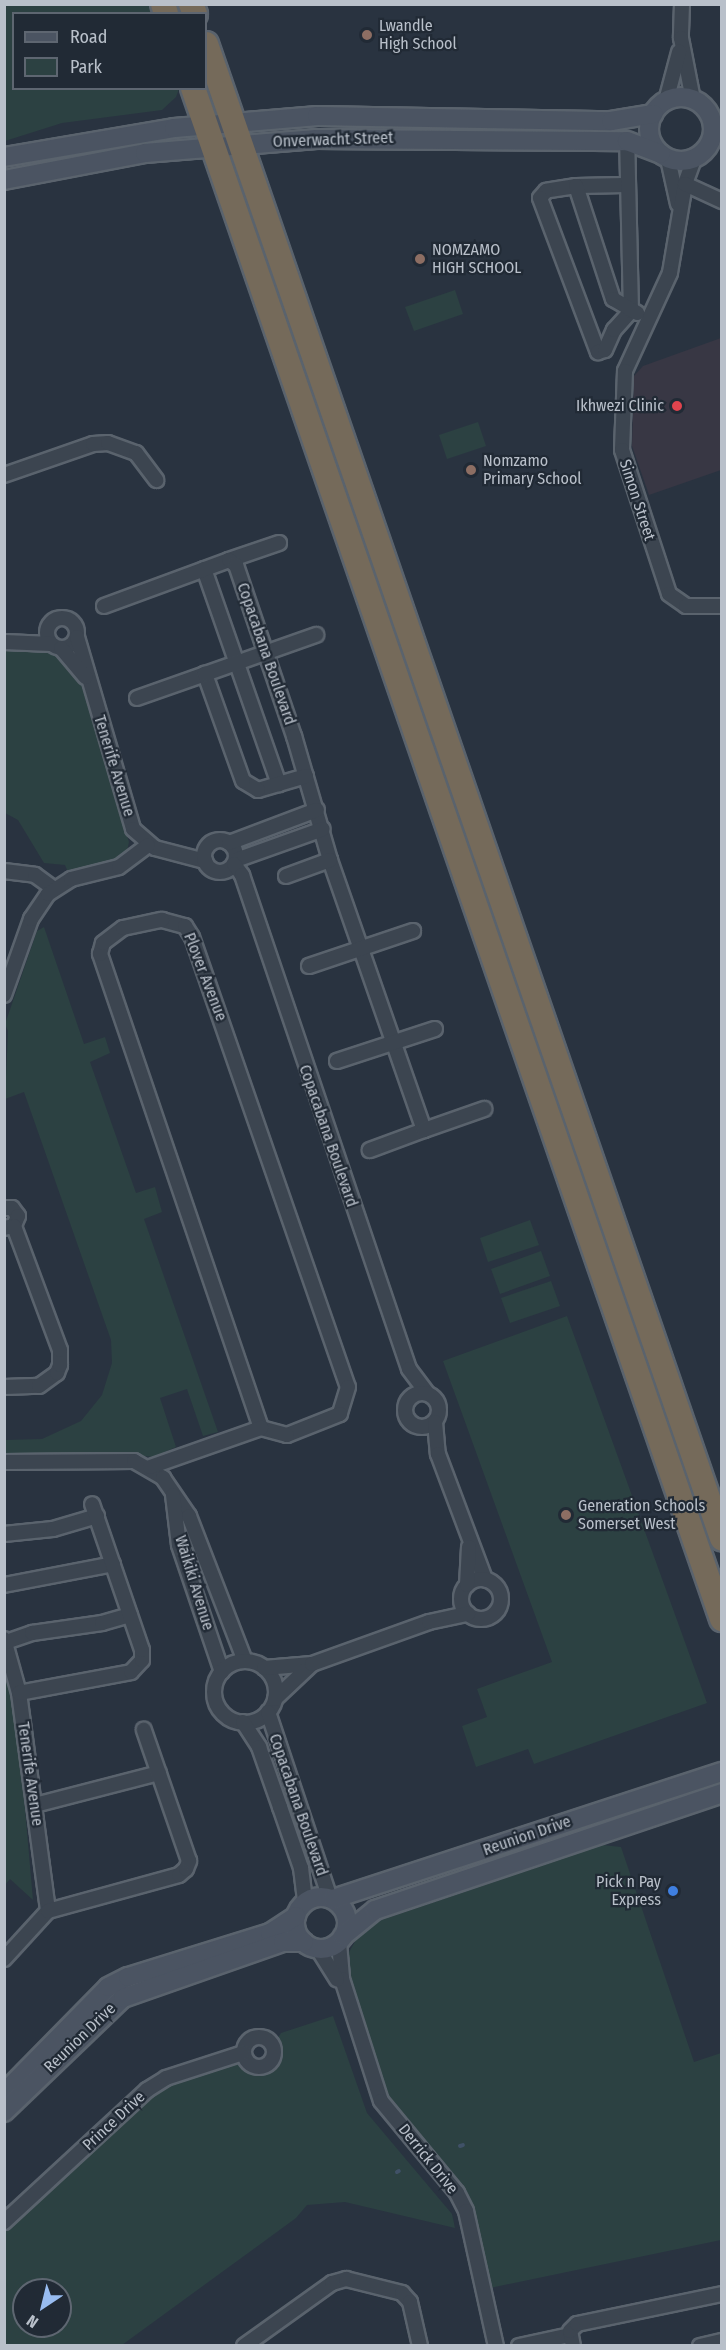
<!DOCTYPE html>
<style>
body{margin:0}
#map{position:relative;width:726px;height:2350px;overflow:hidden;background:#293340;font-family:"Fira Sans Condensed",sans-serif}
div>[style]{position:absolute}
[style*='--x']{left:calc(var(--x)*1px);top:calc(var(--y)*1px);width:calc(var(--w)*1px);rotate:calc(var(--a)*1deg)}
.medical>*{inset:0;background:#383744}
.green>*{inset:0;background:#2c4142}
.stream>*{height:4px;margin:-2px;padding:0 2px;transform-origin:2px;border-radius:2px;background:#405167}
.roads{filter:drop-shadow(2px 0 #5a636d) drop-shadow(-2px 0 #5a636d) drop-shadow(0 2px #5a636d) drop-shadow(0 -2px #5a636d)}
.street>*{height:14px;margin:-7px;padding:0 7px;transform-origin:7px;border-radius:7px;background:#3c4550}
.street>.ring{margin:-7px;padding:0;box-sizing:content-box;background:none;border:14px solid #3c4550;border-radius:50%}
.secondary>*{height:18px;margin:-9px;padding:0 9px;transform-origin:9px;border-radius:9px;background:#4b5462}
.secondary>.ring{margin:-9px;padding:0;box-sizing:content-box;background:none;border:18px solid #4b5462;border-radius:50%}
.highway>*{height:24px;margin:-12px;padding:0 12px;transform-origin:12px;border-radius:12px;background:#756a5a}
.dots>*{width:16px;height:16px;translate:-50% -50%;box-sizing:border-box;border:3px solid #212a35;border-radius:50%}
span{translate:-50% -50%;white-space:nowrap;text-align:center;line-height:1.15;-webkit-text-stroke:4.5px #212a35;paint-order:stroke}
.poi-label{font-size:16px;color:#b9c0ca}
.left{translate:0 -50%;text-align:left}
.right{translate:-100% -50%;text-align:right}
.street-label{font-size:16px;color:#b9c0ca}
.frame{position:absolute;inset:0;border:6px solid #b9c0ca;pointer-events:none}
.legend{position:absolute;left:12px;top:12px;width:195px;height:78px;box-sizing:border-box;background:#212a35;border:2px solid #5e6671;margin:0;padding:8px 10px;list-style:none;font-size:18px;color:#b9c0ca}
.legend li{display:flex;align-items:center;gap:12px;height:30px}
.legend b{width:30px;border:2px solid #5e6671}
.north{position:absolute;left:12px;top:2278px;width:60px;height:60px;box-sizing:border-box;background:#212a35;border:2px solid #5e6671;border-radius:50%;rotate:215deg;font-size:16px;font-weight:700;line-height:24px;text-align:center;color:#b9c0ca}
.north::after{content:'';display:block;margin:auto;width:21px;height:27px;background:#98bcf0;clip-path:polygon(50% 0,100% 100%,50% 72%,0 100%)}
</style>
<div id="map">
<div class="medical">
<div style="clip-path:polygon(721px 338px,721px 470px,649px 495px,632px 446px,634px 376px,643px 366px)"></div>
</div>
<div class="green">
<div style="clip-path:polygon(5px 5px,152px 5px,155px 13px,14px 14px,14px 88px,179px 89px,176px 97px,162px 110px,62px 123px,5px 141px)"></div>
<div style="clip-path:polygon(455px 290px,463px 314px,414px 331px,405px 307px)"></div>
<div style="clip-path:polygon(478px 422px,486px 446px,447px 459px,439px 435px)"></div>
<div style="clip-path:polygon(17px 648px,48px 651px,66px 662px,79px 677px,129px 842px,127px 851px,118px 861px,68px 872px,65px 865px,44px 863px,18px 820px,5px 813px,4px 651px)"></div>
<div style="clip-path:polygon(44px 927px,84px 1044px,105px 1037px,110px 1053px,90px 1062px,136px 1193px,155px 1187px,162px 1212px,144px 1219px,218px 1432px,203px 1436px,187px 1389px,160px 1398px,176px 1447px,154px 1457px,97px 1452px,95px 1455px,5px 1456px,5px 1440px,42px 1439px,81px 1421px,102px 1395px,112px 1363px,111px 1340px,24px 1092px,5px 1099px,8px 1031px,5px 1024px,37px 931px)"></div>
<div style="clip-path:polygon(530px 1220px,539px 1245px,488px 1262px,480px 1238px)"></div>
<div style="clip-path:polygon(541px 1251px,550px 1276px,500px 1294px,491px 1269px)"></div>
<div style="clip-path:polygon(551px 1281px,560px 1306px,510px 1323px,501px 1298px)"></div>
<div style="clip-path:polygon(567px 1316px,707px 1703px,534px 1764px,528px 1749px,476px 1767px,462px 1726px,487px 1717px,477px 1689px,552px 1662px,443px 1361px)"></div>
<div style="clip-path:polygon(4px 1663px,17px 1718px,33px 1900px,10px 1879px,5px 1885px)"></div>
<div style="clip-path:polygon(603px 1845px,621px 1847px,694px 2062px,721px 2053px,721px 2240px,490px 2288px,466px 2193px,383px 2088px,346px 1964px,348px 1954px,357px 1938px,378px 1921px)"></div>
<div style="clip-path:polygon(evenodd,333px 2016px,367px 2113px,452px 2214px,455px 2228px,345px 2202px,307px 2205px,296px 2218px,122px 2345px,5px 2346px,5px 2230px,147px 2097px,168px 2084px,240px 2060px,251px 2070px,266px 2069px,276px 2059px,276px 2041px,281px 2033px,333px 2016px,24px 2290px,60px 2290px,60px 2326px,24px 2326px,24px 2290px)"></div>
</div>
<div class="stream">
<div style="--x:460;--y:2146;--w:3;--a:-18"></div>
<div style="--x:397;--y:2172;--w:2;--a:-27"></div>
</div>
<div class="roads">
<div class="street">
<div style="--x:682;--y:4;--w:34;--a:92"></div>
<div style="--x:681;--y:38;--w:63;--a:79"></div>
<div style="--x:666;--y:101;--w:51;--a:-75.1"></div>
<div style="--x:668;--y:159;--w:46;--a:77.5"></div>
<div style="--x:694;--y:159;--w:27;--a:110"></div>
<div style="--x:685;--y:184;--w:90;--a:99.6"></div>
<div style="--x:670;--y:273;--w:108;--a:114.7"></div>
<div style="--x:625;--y:371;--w:79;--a:92.2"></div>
<div style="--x:622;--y:450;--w:151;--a:71.9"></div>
<div style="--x:669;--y:594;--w:21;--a:35"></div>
<div style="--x:686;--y:606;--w:36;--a:0"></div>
<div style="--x:685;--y:184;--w:41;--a:24.7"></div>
<div style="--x:625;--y:185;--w:49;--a:178.8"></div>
<div style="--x:576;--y:186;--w:30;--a:171"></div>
<div style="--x:546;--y:191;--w:9;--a:131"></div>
<div style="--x:540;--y:198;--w:165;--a:69.4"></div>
<div style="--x:598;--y:352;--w:7;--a:-16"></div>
<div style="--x:605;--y:350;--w:22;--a:-66"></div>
<div style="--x:614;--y:330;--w:25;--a:-48"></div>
<div style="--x:631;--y:311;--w:170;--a:-91.3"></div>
<div style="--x:576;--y:186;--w:119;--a:71.9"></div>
<div style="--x:613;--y:299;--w:28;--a:30"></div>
<div style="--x:4;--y:475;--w:94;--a:-19.2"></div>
<div style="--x:93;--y:444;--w:15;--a:-4"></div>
<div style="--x:108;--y:443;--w:30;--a:20"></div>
<div style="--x:136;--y:453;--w:34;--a:53"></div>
<div style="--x:229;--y:560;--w:53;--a:-18.8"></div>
<div style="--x:204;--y:569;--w:228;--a:70.8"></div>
<div style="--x:104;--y:606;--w:133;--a:-20.2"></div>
<div style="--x:229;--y:560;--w:9;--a:36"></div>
<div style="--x:236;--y:565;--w:181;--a:71.3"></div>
<div style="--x:294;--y:736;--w:129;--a:73.8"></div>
<div style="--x:330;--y:860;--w:286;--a:70.8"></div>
<div style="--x:424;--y:1130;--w:58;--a:159.7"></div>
<div class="ring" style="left:47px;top:618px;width:16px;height:16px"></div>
<div style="--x:77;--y:637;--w:200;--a:73.7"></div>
<div style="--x:133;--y:829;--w:29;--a:41"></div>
<div style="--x:155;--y:848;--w:52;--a:14.6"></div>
<div style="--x:4;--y:642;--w:47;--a:2.4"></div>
<div style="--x:61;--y:648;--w:38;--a:50"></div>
<div style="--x:137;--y:698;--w:72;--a:-19.4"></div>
<div style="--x:306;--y:776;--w:50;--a:163.7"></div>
<div style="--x:258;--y:790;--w:17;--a:-149"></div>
<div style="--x:243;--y:781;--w:114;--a:-109.6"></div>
<div style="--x:205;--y:674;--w:118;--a:-19.4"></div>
<div class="ring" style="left:204px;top:840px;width:18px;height:18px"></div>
<div style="--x:229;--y:843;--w:94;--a:-20.6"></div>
<div style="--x:236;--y:860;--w:92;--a:-19.6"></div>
<div style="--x:234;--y:864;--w:14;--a:54"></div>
<div style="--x:242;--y:875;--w:521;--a:71.32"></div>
<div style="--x:409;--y:1369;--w:31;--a:53"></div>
<div style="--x:4;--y:871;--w:31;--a:7"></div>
<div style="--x:35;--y:875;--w:24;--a:36"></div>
<div style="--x:286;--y:876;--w:47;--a:-20"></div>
<div style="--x:162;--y:920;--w:24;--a:15"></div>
<div style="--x:185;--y:926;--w:13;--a:58"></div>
<div style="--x:192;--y:937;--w:476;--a:70.9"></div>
<div style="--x:348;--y:1387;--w:28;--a:107"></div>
<div style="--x:340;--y:1414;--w:57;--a:158.4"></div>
<div style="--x:287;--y:1435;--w:27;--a:-165"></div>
<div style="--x:261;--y:1428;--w:501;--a:-108.76"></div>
<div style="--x:100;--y:954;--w:11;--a:-75"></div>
<div style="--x:103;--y:943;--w:25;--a:-37"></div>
<div style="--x:123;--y:928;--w:40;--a:-12"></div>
<div style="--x:309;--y:966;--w:110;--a:-18.6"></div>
<div style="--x:4;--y:995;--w:81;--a:-70.4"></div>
<div style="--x:31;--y:919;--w:30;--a:-56"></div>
<div style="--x:48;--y:894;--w:27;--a:-33"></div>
<div style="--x:71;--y:879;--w:49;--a:-14"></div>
<div style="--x:119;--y:867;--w:36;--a:-37"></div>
<div style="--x:337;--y:1061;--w:103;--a:-18.1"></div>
<div style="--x:424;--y:1130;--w:64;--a:-19.3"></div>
<div style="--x:4;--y:1208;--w:8;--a:0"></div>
<div style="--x:12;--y:1208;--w:10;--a:53"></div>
<div style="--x:18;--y:1216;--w:11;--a:112"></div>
<div style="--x:14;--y:1226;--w:10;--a:169"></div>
<div style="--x:4;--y:1387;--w:35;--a:-2"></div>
<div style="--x:39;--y:1386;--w:22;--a:-36"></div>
<div style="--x:57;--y:1373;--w:9;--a:-69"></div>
<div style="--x:60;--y:1365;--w:15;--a:-90"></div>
<div style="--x:60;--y:1350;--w:132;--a:-110.4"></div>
<div class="ring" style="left:405px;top:1393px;width:20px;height:20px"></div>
<div style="--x:435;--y:1422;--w:32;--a:85"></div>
<div style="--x:438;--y:1454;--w:134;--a:69.4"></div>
<div style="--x:4;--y:1462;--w:130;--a:-0.4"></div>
<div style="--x:134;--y:1461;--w:34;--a:30"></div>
<div style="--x:163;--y:1478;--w:46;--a:55.6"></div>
<div style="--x:189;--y:1516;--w:155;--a:68.9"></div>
<div style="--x:150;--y:1467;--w:118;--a:-19.4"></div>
<div style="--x:173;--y:1495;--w:50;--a:83.2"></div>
<div style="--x:179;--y:1545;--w:134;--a:71.3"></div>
<div style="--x:4;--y:1534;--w:49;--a:-5.8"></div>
<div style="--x:53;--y:1529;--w:46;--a:-16.5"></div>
<div class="ring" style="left:461px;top:1579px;width:26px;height:26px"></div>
<div style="--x:4;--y:1585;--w:111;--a:-10.9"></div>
<div style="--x:467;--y:1585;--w:38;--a:-87"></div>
<div style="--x:4;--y:1639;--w:56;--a:74.5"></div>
<div style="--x:19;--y:1693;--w:220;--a:82.4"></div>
<div style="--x:6;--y:1642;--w:28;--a:-19"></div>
<div style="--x:32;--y:1633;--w:71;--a:-8.1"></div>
<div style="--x:102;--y:1623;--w:29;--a:-16"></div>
<div class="ring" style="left:214px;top:1661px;width:48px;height:48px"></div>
<div style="--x:264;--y:1668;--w:48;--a:-4.8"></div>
<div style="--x:19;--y:1693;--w:114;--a:-10.6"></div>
<div style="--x:131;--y:1672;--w:16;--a:-47"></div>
<div style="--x:142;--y:1660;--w:10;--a:-90"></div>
<div style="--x:142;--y:1650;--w:154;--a:-108.9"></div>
<div style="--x:275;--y:1699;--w:51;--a:-43.4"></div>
<div style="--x:312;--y:1664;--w:124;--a:-19.7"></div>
<div style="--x:429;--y:1622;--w:40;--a:-12"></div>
<div style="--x:268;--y:1712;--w:196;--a:71.6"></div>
<div style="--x:243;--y:1722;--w:30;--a:57"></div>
<div style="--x:259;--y:1747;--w:64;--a:70.7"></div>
<div style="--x:280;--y:1807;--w:65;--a:71"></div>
<div style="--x:301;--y:1868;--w:35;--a:83"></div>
<div style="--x:35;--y:1805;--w:128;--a:-14.5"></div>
<div style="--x:339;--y:1943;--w:36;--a:85"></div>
<div style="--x:342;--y:1979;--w:128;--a:72.3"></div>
<div style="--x:381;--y:2101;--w:119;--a:50.4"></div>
<div style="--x:457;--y:2193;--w:20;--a:63"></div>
<div style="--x:466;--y:2211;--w:138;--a:77.5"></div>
<div style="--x:318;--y:1949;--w:36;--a:58"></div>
<div style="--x:4;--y:1959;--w:65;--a:-47.5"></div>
<div style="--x:48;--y:1911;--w:136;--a:-15.4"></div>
<div style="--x:179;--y:1875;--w:9;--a:-41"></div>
<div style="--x:186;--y:1869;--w:9;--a:-69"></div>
<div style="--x:189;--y:1861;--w:139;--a:-109"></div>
<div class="ring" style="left:244px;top:2037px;width:16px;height:16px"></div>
<div style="--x:4;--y:2222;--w:195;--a:-42.7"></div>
<div style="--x:147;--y:2090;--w:22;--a:-32"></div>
<div style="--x:166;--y:2078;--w:81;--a:-18"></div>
<div style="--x:244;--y:2346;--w:108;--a:-35.6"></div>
<div style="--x:332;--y:2283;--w:15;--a:-16"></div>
<div style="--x:346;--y:2279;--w:58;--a:14"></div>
<div style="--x:402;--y:2293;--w:12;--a:48"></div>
<div style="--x:410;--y:2302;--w:45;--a:77.2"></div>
<div style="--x:519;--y:2346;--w:52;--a:-12.2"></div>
<div style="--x:573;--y:2346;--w:15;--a:-101"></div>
<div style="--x:570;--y:2331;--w:10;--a:-45"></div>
<div style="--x:577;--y:2324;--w:148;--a:-11.7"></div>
<div style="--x:700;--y:2346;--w:23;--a:-13"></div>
</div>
<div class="secondary">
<div class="ring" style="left:649px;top:97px;width:46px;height:46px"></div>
<div style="--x:4;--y:157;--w:172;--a:-9.7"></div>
<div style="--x:174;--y:128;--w:144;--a:-4.8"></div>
<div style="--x:317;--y:116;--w:294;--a:1"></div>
<div style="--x:611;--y:121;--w:43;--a:-9.5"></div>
<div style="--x:4;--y:180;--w:144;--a:-10.8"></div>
<div style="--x:145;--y:153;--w:172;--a:-4.7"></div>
<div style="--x:316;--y:139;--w:311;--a:0.4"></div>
<div style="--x:627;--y:141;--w:36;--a:21"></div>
<div class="ring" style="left:295px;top:1897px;width:34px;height:34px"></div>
<div style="--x:333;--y:1899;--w:409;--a:-18.1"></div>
<div style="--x:343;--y:1936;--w:41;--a:-39.1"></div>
<div style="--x:375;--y:1910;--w:366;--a:-18.6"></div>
<div style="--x:4;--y:2093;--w:148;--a:-45.5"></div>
<div style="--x:108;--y:1987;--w:22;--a:-27"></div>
<div style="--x:128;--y:1977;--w:149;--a:-17.2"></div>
<div style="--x:270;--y:1933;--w:31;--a:-33"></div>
<div style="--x:4;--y:2112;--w:165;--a:-43.8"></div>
<div style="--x:123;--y:1998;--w:170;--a:-19.3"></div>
<div style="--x:283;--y:1942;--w:21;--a:0"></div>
</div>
<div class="highway">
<div style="--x:163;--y:4;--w:10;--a:73"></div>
<div style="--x:191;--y:4;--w:11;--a:68"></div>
<div style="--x:206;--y:44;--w:1581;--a:70.95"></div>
<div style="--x:193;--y:88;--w:1620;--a:70.94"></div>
</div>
</div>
<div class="dots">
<div style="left:367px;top:35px;background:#8d6e63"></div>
<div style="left:420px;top:259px;background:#8d6e63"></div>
<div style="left:677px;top:406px;background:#e0444e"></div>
<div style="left:471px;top:470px;background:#8d6e63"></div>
<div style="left:566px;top:1515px;background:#8d6e63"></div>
<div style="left:673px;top:1891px;background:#3f7fe0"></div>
</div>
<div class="poi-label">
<span class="left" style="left:379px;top:35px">Lwandle<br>High School</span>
<span class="left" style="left:432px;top:259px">NOMZAMO<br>HIGH SCHOOL</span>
<span class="right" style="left:664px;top:406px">Ikhwezi Clinic</span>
<span class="left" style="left:483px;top:470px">Nomzamo<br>Primary School</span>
<span class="left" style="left:578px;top:1515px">Generation Schools<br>Somerset West</span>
<span class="right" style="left:661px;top:1891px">Pick n Pay<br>Express</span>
</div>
<div class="street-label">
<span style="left:333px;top:140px;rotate:-2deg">Onverwacht Street</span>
<span style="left:637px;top:500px;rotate:72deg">Simon Street</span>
<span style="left:266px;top:654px;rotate:71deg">Copacabana Boulevard</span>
<span style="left:114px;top:766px;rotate:73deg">Tenerife Avenue</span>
<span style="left:205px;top:977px;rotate:69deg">Plover Avenue</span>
<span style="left:328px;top:1136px;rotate:71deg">Copacabana Boulevard</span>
<span style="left:194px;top:1583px;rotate:73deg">Waikiki Avenue</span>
<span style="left:30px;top:1774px;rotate:82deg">Tenerife Avenue</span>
<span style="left:298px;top:1805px;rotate:71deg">Copacabana Boulevard</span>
<span style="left:527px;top:1836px;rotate:-19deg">Reunion Drive</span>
<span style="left:80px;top:2038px;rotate:-44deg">Reunion Drive</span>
<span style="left:114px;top:2121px;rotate:-43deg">Prince Drive</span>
<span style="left:428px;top:2159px;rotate:51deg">Derrick Drive</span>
</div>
<div class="frame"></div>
<ul class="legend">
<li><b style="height:8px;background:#4b5462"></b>Road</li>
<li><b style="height:16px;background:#2c4142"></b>Park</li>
</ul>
<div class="north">N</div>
</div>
